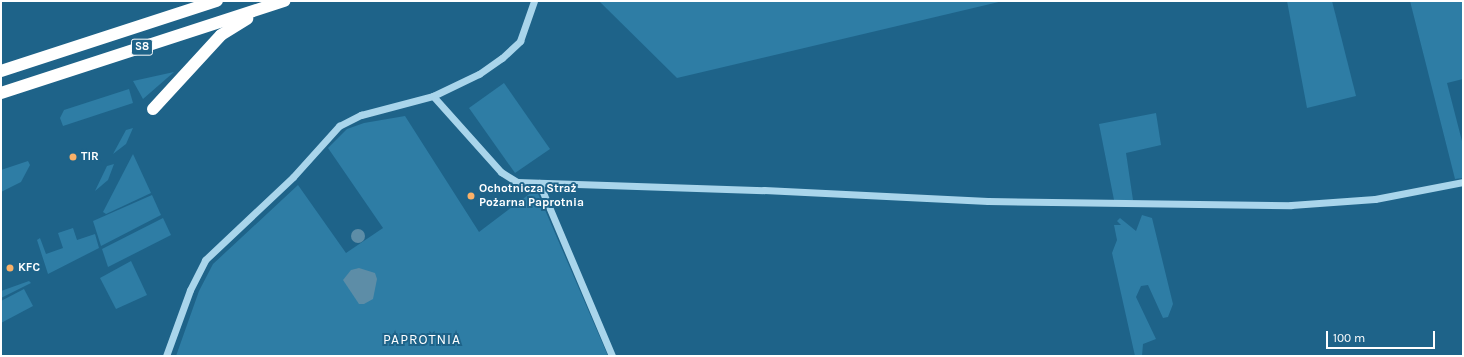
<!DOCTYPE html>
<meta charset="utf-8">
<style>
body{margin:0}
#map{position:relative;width:1464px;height:357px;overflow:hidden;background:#1e6389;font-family:Karla,sans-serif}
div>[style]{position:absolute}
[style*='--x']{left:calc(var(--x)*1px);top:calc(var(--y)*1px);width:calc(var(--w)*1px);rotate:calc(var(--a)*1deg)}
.green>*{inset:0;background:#2e7da5}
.water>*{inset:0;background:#5d8da7}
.round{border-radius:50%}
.minor>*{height:7px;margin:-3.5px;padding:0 3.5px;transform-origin:3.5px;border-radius:3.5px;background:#a9d5eb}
.highway>*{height:12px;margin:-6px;padding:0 6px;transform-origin:6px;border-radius:6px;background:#fff}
.dots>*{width:11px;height:11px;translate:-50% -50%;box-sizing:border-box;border:2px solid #1e6389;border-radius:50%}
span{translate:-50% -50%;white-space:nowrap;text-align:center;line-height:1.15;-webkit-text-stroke:4px #1e6389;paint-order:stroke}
.shield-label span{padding:1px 3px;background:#1e6389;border:1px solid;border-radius:3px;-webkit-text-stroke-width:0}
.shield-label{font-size:11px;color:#fff;font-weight:700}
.poi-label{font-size:12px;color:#fff;font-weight:700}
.left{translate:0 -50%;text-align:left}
.quarter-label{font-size:14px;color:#fff;letter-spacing:1px}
.frame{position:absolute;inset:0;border:2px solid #fff;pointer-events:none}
.scale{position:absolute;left:1326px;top:331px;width:109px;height:18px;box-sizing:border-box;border:2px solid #fff;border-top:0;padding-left:5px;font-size:12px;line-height:14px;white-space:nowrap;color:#fff;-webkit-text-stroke:3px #1e6389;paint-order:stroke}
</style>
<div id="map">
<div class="green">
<div style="clip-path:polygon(599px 1px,1003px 1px,677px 78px)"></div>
<div style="clip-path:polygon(1287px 1px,1332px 1px,1356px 96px,1307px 108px)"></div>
<div style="clip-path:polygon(1410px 1px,1463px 1px,1463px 79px,1447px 83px,1463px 145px,1463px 178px,1455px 179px)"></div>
<div style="clip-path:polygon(174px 72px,143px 99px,133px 81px)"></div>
<div style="clip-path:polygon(504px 83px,550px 149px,515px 173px,469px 108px)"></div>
<div style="clip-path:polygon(129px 89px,133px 103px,63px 126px,60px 118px,64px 110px)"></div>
<div style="clip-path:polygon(1156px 113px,1161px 145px,1126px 153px,1133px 200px,1114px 200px,1099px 124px)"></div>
<div style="clip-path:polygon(405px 116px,479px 232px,536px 189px,608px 356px,176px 356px,199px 291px,213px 264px,298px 185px,346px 253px,383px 228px,328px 148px,347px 129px,364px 123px)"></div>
<div style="clip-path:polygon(133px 128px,126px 144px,113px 154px,126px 130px)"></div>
<div style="clip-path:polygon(133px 154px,151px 193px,106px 214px,103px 212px)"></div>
<div style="clip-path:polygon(28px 161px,30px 165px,21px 182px,1px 192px,1px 170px)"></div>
<div style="clip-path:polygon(114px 164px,108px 180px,95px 191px,107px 166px)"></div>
<div style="clip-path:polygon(152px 195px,161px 215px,101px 246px,93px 221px)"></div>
<div style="clip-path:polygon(1142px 215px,1152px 218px,1173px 304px,1168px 317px,1163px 318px,1148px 285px,1141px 286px,1136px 297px,1156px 339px,1143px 344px,1142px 356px,1135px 356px,1112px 253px,1117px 240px,1114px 225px,1121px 225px,1117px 221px,1120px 218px,1136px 231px)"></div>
<div style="clip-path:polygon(163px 218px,171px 235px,108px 267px,102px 249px)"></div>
<div style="clip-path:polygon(73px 228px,77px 240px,95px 234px,99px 248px,48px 274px,37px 240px,40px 238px,46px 254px,63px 248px,58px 233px)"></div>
<div style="clip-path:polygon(131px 261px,147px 295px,116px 309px,100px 278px)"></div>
<div style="clip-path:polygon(29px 281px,31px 283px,1px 298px,1px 291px)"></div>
<div style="clip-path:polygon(24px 289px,33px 306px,1px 323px,1px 301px)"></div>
</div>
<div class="water">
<div class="round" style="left:351px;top:229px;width:14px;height:14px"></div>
<div style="clip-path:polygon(359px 268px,375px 273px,377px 279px,373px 299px,364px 304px,359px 304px,343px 280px,351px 270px)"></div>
</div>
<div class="minor">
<div style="--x:433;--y:96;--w:102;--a:48.2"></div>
<div style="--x:501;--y:172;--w:19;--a:32"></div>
<div style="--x:517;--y:182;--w:247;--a:1.9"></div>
<div style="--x:764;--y:190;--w:224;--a:2.8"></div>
<div style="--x:988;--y:201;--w:303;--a:0.8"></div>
<div style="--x:1291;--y:205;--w:84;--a:-4.1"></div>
<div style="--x:1375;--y:199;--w:90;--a:-10.9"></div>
<div style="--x:539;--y:183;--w:188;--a:67.1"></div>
<div style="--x:166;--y:356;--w:70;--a:-70"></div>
<div style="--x:190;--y:290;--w:34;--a:-63"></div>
<div style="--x:205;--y:260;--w:121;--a:-43.3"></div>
<div style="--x:293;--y:177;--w:69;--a:-48"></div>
<div style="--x:339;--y:126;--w:25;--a:-27"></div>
<div style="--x:361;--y:115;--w:74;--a:-14.8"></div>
<div style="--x:433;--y:96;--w:51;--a:-25.6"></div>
<div style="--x:479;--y:74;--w:28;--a:-35"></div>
<div style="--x:502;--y:58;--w:25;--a:-43"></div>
<div style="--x:520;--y:41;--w:42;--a:-70.7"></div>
</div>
<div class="highway">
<div style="--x:1;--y:71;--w:227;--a:-18"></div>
<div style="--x:1;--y:93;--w:298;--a:-18"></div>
<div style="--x:153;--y:109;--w:100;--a:-47.4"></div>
<div style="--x:221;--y:35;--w:31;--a:-32"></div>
</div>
<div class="dots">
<div style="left:73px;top:157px;background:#fab168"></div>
<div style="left:471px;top:196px;background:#fab168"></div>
<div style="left:10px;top:268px;background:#fab168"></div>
</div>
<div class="shield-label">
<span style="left:142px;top:47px">S8</span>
</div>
<div class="poi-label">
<span class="left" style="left:81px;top:157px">TIR</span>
<span class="left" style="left:479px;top:196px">Ochotnicza Straż<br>Pożarna Paprotnia</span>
<span class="left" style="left:18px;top:268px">KFC</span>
</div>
<div class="quarter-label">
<span style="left:422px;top:340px">PAPROTNIA</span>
</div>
<div class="frame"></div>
<div class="scale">100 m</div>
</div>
